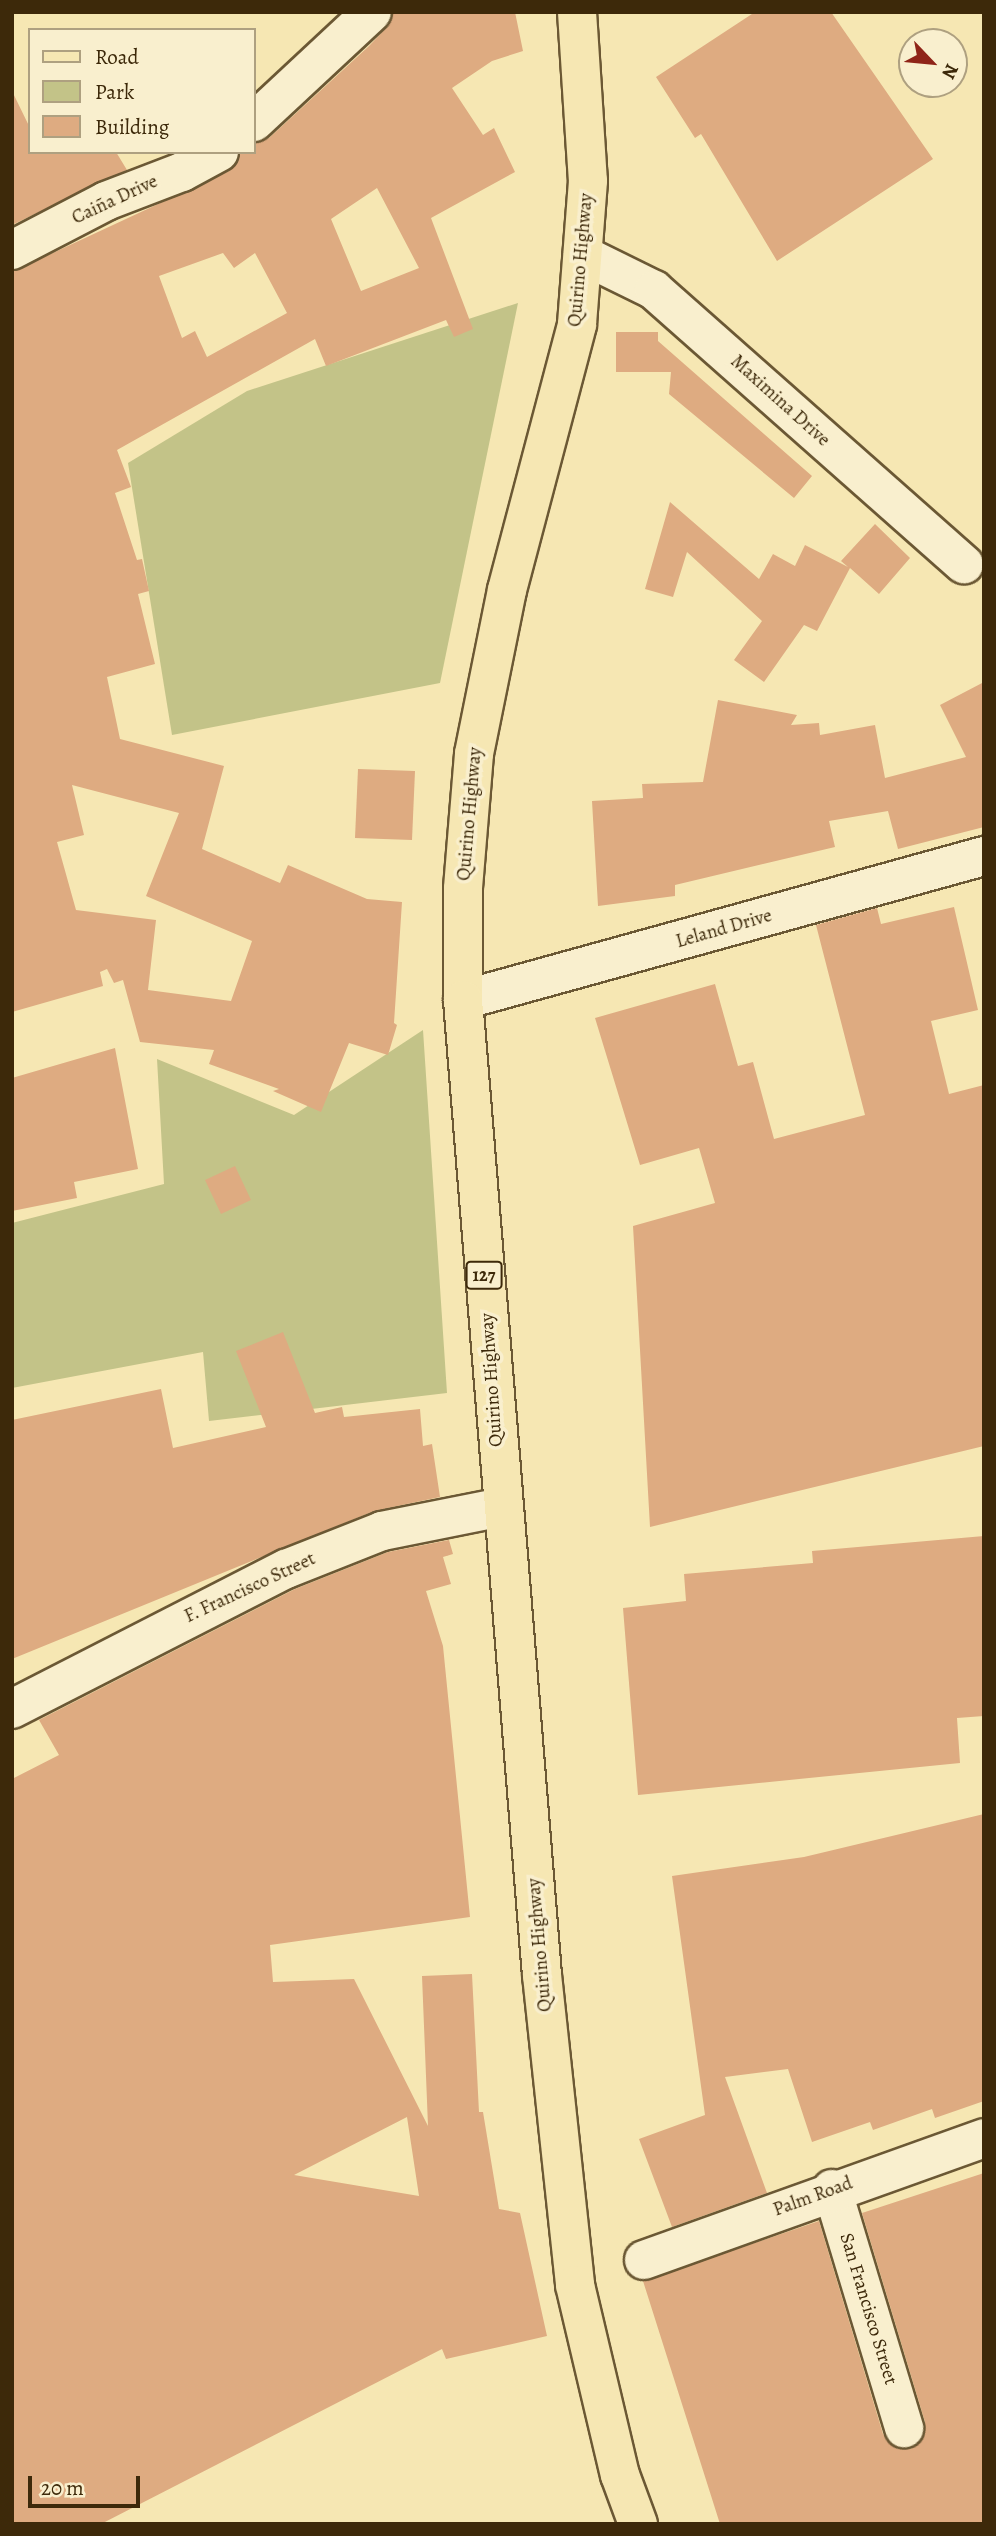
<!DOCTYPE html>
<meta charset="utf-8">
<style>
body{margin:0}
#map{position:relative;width:996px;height:2536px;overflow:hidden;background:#f6e7b3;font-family:Alegreya,serif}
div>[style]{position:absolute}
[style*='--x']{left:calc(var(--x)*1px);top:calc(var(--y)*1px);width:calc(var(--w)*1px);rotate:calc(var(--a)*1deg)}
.green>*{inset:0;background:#c3c388}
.building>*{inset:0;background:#deab81}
.roads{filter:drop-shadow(2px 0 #6b5834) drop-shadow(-2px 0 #6b5834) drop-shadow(0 2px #6b5834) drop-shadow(0 -2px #6b5834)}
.street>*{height:38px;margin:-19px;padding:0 19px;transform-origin:19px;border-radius:19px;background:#f9efce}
.primary>*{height:38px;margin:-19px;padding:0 19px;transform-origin:19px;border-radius:19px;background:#f6e7b3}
span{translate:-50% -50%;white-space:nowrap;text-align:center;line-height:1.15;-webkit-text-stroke:7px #f9efce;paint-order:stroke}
.shield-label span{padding:2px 5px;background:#f9efce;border:2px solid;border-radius:5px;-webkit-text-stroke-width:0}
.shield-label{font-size:18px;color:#3d290a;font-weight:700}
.street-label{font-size:19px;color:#3d290a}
.frame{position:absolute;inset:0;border:14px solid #3d290a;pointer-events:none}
.legend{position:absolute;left:28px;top:28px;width:228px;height:126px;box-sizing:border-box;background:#f9efce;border:2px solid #aea080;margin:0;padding:9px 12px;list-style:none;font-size:21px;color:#3d290a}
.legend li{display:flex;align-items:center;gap:14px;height:35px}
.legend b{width:35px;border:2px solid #aea080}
.north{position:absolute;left:898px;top:28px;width:70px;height:70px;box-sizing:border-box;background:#f9efce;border:2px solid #aea080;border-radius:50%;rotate:116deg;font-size:19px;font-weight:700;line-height:28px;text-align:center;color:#3d290a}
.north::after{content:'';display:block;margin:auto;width:24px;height:32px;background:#8f2418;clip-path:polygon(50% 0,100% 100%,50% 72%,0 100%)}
.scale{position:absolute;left:28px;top:2476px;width:112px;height:32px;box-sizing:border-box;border:4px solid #3d290a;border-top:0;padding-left:9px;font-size:21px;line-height:24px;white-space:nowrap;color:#3d290a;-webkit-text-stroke:5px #f9efce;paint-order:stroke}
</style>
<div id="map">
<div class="green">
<div style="clip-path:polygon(518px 303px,440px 683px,172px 735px,128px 463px,247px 391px)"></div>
<div style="clip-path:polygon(423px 1030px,447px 1393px,209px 1421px,203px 1352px,12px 1388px,12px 1223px,164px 1184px,157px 1059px,294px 1115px)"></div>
</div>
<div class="building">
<div style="clip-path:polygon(evenodd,393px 12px,515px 12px,523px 51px,492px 61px,452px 88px,483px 135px,494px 128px,515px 172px,431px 218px,473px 329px,454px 337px,446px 320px,326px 366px,315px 339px,117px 450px,131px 487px,115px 493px,137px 560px,142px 559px,149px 591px,138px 594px,155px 664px,107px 677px,120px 739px,224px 766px,202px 849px,280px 883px,288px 865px,367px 899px,402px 902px,394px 1023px,397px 1025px,388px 1055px,349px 1043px,321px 1112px,273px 1091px,279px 1089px,209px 1064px,214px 1050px,140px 1042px,123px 980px,114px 983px,107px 969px,100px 972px,103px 986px,12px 1012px,12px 272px,229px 171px,241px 152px,254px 152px,254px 143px,269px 138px,369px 46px,387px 27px,393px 12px,377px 188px,419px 268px,361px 291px,331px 219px,377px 188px,393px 12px,223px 253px,234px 268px,255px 253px,287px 313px,207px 357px,195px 331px,182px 338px,159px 276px,223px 253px,393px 12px,72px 785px,179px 813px,146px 896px,252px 941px,231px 1001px,148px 990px,156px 920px,76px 910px,57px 842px,84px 835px,72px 785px)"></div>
<div style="clip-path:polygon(755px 12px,831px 12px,933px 159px,777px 261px,701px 134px,695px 138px,656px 77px)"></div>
<div style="clip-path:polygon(12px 91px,30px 128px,30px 152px,116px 152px,127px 170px,12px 225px)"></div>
<div style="clip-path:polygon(616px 332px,658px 332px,658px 341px,812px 476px,794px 498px,669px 394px,671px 372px,616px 372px)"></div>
<div style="clip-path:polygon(670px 502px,759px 579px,773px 554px,795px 566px,805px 545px,848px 567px,841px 561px,875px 524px,910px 558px,879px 594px,850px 568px,817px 631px,804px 625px,764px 682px,734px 660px,762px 621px,687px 552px,673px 597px,645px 589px)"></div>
<div style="clip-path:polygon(984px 682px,984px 827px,898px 849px,888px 811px,829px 821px,835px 847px,675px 885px,675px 896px,598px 906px,592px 801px,643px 798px,642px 784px,703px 782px,718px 700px,797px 715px,791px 725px,819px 723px,820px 735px,875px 725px,885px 778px,966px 757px,940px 705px)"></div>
<div style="clip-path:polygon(358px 769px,415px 771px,412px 840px,355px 838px)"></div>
<div style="clip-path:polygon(954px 907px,978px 1010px,931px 1021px,949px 1094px,984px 1085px,984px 1446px,650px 1527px,633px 1226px,715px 1203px,699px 1148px,640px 1165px,595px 1018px,715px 984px,738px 1066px,753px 1062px,774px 1139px,865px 1115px,816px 925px,877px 908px,881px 924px)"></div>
<div style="clip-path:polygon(115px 1048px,138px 1169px,74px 1182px,77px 1198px,12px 1211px,12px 1078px)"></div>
<div style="clip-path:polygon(235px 1166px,251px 1200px,221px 1214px,205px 1180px)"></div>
<div style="clip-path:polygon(283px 1332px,315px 1413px,342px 1407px,344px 1417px,420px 1409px,423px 1446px,432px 1444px,440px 1497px,374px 1511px,12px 1659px,12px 1420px,161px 1389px,173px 1448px,266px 1427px,236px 1351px)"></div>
<div style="clip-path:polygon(984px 1536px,984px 1716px,957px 1718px,960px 1763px,638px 1795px,623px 1608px,686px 1601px,684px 1574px,813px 1563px,812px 1551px)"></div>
<div style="clip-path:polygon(evenodd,449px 1540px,453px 1554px,443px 1557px,451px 1584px,426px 1591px,443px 1646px,470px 1917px,270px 1945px,273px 1982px,354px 1979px,428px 2126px,422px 1976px,472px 1974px,479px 2112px,483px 2112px,499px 2209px,520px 2213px,547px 2336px,446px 2359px,442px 2349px,101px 2524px,12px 2524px,12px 1779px,59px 1755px,39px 1720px,295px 1589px,388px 1552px,449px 1540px,407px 2117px,419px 2196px,294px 2175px,407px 2117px)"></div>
<div style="clip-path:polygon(984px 1814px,984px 2101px,935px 2118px,932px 2109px,873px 2130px,870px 2122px,812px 2142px,788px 2069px,725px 2077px,767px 2193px,672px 2227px,639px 2139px,705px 2115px,672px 1876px,804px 1857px)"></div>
<div style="clip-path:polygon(984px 2173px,984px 2524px,720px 2524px,643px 2281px,819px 2221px,883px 2434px,898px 2449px,911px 2449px,925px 2434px,925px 2422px,862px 2213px)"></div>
</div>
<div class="roads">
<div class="street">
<div style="--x:254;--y:122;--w:161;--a:-43"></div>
<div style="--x:12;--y:250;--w:106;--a:-27.5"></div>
<div style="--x:106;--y:201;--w:81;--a:-20.9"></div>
<div style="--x:182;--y:172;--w:42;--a:-28.4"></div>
<div style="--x:583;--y:255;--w:79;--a:26.2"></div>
<div style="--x:654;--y:290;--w:414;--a:41.5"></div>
<div style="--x:463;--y:1000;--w:541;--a:-15.45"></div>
<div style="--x:12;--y:1709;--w:308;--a:-27.1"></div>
<div style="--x:286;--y:1569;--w:103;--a:-21.6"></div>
<div style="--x:382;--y:1531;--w:122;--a:-11.3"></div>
<div style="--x:832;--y:2189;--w:250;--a:73.2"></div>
<div style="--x:644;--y:2260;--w:361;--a:-19.7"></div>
</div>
<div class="primary">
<div style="--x:577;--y:12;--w:169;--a:86.3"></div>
<div style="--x:588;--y:181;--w:144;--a:94.4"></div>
<div style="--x:577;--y:325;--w:274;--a:104.8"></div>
<div style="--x:507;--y:590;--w:167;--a:101.4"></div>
<div style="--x:474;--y:754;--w:135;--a:94.7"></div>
<div style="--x:463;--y:889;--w:111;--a:90"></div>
<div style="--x:463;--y:1000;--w:978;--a:85.37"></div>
<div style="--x:542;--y:1975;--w:312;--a:83.9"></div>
<div style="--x:575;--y:2285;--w:195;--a:76.7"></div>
<div style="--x:620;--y:2475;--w:52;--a:69.8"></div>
</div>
</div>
<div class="shield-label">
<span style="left:484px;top:1275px">127</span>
</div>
<div class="street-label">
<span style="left:115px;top:200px;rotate:-25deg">Caiña Drive</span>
<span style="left:581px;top:260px;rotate:-85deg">Quirino Highway</span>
<span style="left:780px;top:401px;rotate:42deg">Maximina Drive</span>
<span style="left:470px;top:814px;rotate:-85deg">Quirino Highway</span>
<span style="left:724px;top:929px;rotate:-16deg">Leland Drive</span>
<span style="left:492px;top:1380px;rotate:-94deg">Quirino Highway</span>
<span style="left:250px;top:1588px;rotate:-25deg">F. Francisco Street</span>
<span style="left:540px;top:1945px;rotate:-95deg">Quirino Highway</span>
<span style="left:813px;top:2197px;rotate:-20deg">Palm Road</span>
<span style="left:868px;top:2309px;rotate:73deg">San Francisco Street</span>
</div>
<div class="frame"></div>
<ul class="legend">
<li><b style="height:9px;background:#f6e7b3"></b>Road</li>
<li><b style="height:19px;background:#c3c388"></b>Park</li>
<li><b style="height:19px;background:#deab81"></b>Building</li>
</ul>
<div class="north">N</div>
<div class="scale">20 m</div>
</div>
